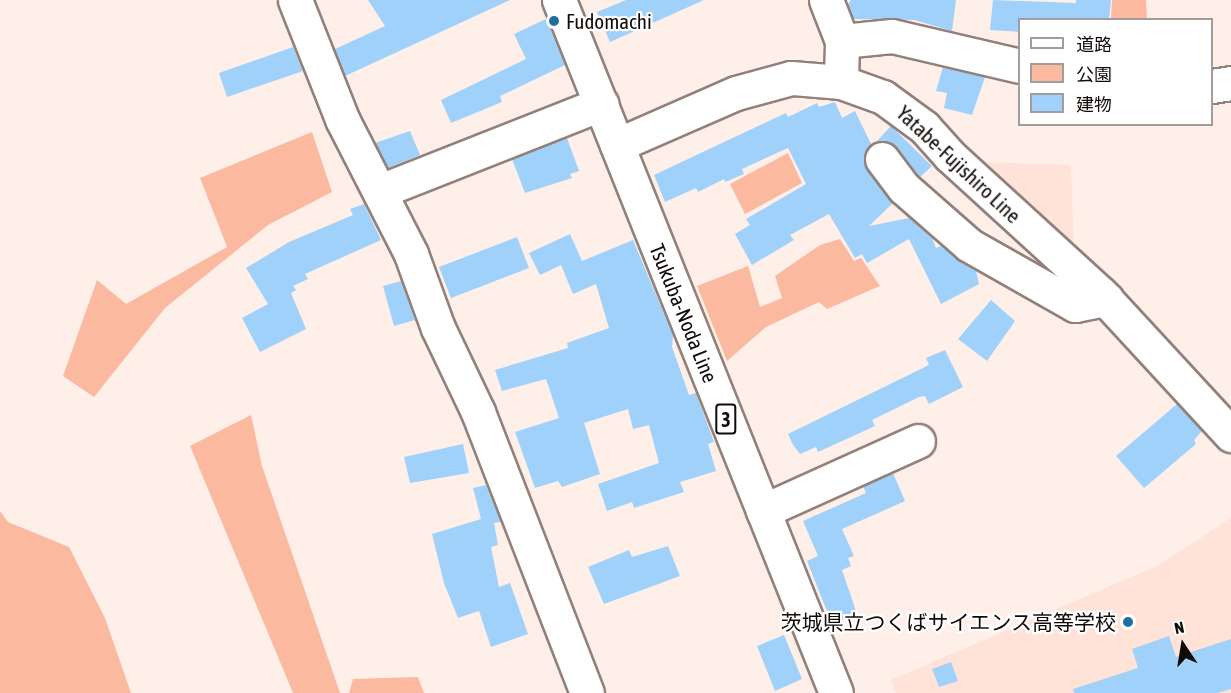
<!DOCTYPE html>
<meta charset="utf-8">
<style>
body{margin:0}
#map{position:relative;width:1231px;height:693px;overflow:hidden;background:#ffefe9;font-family:"Asap Condensed","Noto Sans JP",sans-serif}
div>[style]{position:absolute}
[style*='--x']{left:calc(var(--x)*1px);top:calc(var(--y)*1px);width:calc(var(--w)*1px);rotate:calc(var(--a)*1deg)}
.built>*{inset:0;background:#ffe3d8}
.green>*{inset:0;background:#fbb9a0}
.building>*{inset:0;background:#9fd1fa}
.roads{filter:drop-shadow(2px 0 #92807a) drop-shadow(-2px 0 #92807a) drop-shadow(0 2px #92807a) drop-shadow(0 -2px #92807a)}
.minor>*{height:33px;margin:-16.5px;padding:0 16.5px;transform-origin:16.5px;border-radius:16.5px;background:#fff}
.major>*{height:33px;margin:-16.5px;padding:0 16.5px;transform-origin:16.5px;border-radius:16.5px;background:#fff}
.dots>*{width:16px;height:16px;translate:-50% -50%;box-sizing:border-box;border:3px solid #fff;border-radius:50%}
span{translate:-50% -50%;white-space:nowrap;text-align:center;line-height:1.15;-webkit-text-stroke:4.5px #fff;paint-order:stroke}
.shield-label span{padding:2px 4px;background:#fff;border:2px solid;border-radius:4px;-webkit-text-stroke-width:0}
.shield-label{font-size:20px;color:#110b08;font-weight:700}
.poi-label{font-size:21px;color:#110b08}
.left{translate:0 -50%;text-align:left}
.right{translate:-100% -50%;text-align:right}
.street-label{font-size:21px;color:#110b08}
.legend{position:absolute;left:1018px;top:18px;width:195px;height:108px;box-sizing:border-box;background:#fff;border:2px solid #a09d9c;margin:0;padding:8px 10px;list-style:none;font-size:18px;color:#110b08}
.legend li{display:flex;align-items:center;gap:12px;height:30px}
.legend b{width:30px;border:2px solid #a09d9c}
.north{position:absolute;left:1153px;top:615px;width:60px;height:60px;-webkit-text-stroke:4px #fff;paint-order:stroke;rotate:348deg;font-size:16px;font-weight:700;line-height:24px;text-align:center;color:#110b08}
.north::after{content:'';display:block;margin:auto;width:21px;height:27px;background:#110b08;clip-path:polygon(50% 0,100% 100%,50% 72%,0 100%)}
</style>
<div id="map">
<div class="built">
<div style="clip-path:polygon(980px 162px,1071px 165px,1074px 257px)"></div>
<div style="clip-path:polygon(1231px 518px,1231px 693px,896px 693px,891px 680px,1159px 565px)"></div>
</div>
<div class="green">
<div style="clip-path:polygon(1112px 0,1146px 0,1147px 18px,1209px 19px,1111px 19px)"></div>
<div style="clip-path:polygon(312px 132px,332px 192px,268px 225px,165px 308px,94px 397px,63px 376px,97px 280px,126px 304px,227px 247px,200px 178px)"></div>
<div style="clip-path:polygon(788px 153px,802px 183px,745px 214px,730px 184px)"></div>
<div style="clip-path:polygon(840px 239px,854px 261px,861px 258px,880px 286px,827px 309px,819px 302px,766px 327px,727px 361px,697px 286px,748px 266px,760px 307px,782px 298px,775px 276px,820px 245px)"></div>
<div style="clip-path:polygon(251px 415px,262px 466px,340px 693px,293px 693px,190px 446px)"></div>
<div style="clip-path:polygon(0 511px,8px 522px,69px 547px,105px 618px,131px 693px,0 693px)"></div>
<div style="clip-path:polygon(418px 677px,424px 693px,349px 693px,353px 679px)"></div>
</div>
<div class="building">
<div style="clip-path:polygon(368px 0,510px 0,345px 76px,335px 49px,385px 26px)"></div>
<div style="clip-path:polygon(626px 0,704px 0,610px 42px,597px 12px)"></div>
<div style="clip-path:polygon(851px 0,956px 0,952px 31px,914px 20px,853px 19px,848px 4px)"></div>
<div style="clip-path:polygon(993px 0,1076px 3px,1076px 0,1111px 0,1109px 20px,1020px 20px,1020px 32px,990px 30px)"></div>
<div style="clip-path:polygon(546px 19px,565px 65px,500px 96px,502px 102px,451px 123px,441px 100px,526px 59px,514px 34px)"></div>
<div style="clip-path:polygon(293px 47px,303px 71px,227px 97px,219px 73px)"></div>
<div style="clip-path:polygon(943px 67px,985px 77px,972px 115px,944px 108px,947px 93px,936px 91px)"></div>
<div style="clip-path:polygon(835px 102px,842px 118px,855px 111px,871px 144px,865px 152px,867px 170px,893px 203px,869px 226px,909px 218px,932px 238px,936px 248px,941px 246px,976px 271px,979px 284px,941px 304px,909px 239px,867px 263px,862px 254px,855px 258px,829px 214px,790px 235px,794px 240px,752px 265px,735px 234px,750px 225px,746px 219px,806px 184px,788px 148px,742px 169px,744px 174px,725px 182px,724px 179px,698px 192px,696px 188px,665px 202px,654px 175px,786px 113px,788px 117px,817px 103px,819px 107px)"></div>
<div style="clip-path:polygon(891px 126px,932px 166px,920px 177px,897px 147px,889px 142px,876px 142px)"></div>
<div style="clip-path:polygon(410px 131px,420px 155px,388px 168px,375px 143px)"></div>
<div style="clip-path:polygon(567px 138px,579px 171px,570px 174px,572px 178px,525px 193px,512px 159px)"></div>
<div style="clip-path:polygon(364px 204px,381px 240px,305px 274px,308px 279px,293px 286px,296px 290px,291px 293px,306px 329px,260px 352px,242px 318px,268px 304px,246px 268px,289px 242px,353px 215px,350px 209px)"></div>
<div style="clip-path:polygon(570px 234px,582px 261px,633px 240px,673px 335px,672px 347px,689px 395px,696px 393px,714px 442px,708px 444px,716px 471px,680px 482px,684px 492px,634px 508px,632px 502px,607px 511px,598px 484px,659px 463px,649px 425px,633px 429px,628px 409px,584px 423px,600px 474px,562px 487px,558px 481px,535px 488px,515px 432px,559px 418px,546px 379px,502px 391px,495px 370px,568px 348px,567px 343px,609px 328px,596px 284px,573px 294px,561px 265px,540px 275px,529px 253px)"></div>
<div style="clip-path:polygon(517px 237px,529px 268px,451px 298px,439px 267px)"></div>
<div style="clip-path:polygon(401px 281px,415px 320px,394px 326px,383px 286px)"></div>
<div style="clip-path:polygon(991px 300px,1015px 321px,987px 361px,958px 339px)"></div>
<div style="clip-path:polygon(945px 350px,963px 387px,929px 404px,925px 396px,919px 397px,872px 420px,875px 426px,818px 452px,816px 447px,800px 454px,793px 445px,788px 434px,929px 365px,926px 358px)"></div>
<div style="clip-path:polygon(1177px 404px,1202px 431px,1194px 440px,1196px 444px,1144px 488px,1116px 456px)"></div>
<div style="clip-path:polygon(463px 444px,469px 473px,410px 483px,404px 457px)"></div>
<div style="clip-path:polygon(893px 473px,905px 501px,842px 529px,854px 556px,848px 558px,851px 566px,842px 570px,857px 614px,832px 624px,807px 561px,818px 556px,803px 521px,866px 493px,863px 486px)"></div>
<div style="clip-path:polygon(486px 485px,501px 522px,494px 523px,498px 545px,491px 547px,499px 587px,510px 583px,528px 634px,491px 647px,479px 611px,458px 618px,444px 583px,432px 534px,481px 519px,473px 488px)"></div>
<div style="clip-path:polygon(668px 546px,680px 576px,604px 604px,588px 567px,629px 550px,632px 557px)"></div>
<div style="clip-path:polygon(784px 635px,802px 679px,775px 691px,757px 646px)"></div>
<div style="clip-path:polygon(1169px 636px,1176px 657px,1231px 639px,1231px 689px,1218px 693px,1074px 693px,1073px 689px,1138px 668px,1132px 649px)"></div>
<div style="clip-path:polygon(951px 662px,958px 681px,939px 687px,932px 669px)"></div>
</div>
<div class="roads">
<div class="minor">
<div style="--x:295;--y:0;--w:128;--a:68.4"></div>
<div style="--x:342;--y:119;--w:152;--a:62.9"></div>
<div style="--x:411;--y:254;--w:79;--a:70"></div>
<div style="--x:438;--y:328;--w:93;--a:64.5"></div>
<div style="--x:478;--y:412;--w:301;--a:68.8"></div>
<div style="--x:826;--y:0;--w:44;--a:68.7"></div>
<div style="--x:842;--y:41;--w:41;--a:91.4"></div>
<div style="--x:842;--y:41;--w:50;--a:-5.7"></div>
<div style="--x:892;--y:36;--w:131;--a:13.2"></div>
<div style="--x:1212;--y:86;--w:19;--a:-9"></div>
<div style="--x:882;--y:159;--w:36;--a:53"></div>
<div style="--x:904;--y:188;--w:86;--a:41.2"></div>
<div style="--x:969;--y:245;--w:122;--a:29.5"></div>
<div style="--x:1075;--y:305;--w:32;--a:-11"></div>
<div style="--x:380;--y:191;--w:238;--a:-21.5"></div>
<div style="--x:763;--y:511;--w:170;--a:-24.3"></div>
</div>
<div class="major">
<div style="--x:559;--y:0;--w:746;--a:68.21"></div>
<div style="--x:617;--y:145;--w:130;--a:-23.6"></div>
<div style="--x:736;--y:93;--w:57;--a:-15.3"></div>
<div style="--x:791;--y:78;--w:50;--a:4.6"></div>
<div style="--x:841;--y:82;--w:45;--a:19.7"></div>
<div style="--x:883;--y:97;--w:51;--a:36.2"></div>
<div style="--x:924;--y:127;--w:39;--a:48"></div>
<div style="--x:950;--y:156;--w:205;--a:42.4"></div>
<div style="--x:1101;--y:294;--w:192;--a:47.3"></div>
</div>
</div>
<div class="dots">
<div style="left:554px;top:21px;background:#206d9f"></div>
<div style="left:1128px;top:622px;background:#206d9f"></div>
</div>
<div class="shield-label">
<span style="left:726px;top:419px">3</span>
</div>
<div class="poi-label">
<span class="left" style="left:566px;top:21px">Fudomachi</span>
<span class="right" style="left:1116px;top:622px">茨城県立つくばサイエンス高等学校</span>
</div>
<div class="street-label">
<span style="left:959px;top:164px;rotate:43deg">Yatabe-Fujishiro Line</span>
<span style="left:684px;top:313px;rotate:68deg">Tsukuba-Noda Line</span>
</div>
<ul class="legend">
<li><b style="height:8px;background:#fff"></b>道路</li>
<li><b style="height:16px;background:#fbb9a0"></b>公園</li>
<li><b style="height:16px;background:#9fd1fa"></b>建物</li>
</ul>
<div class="north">N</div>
</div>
